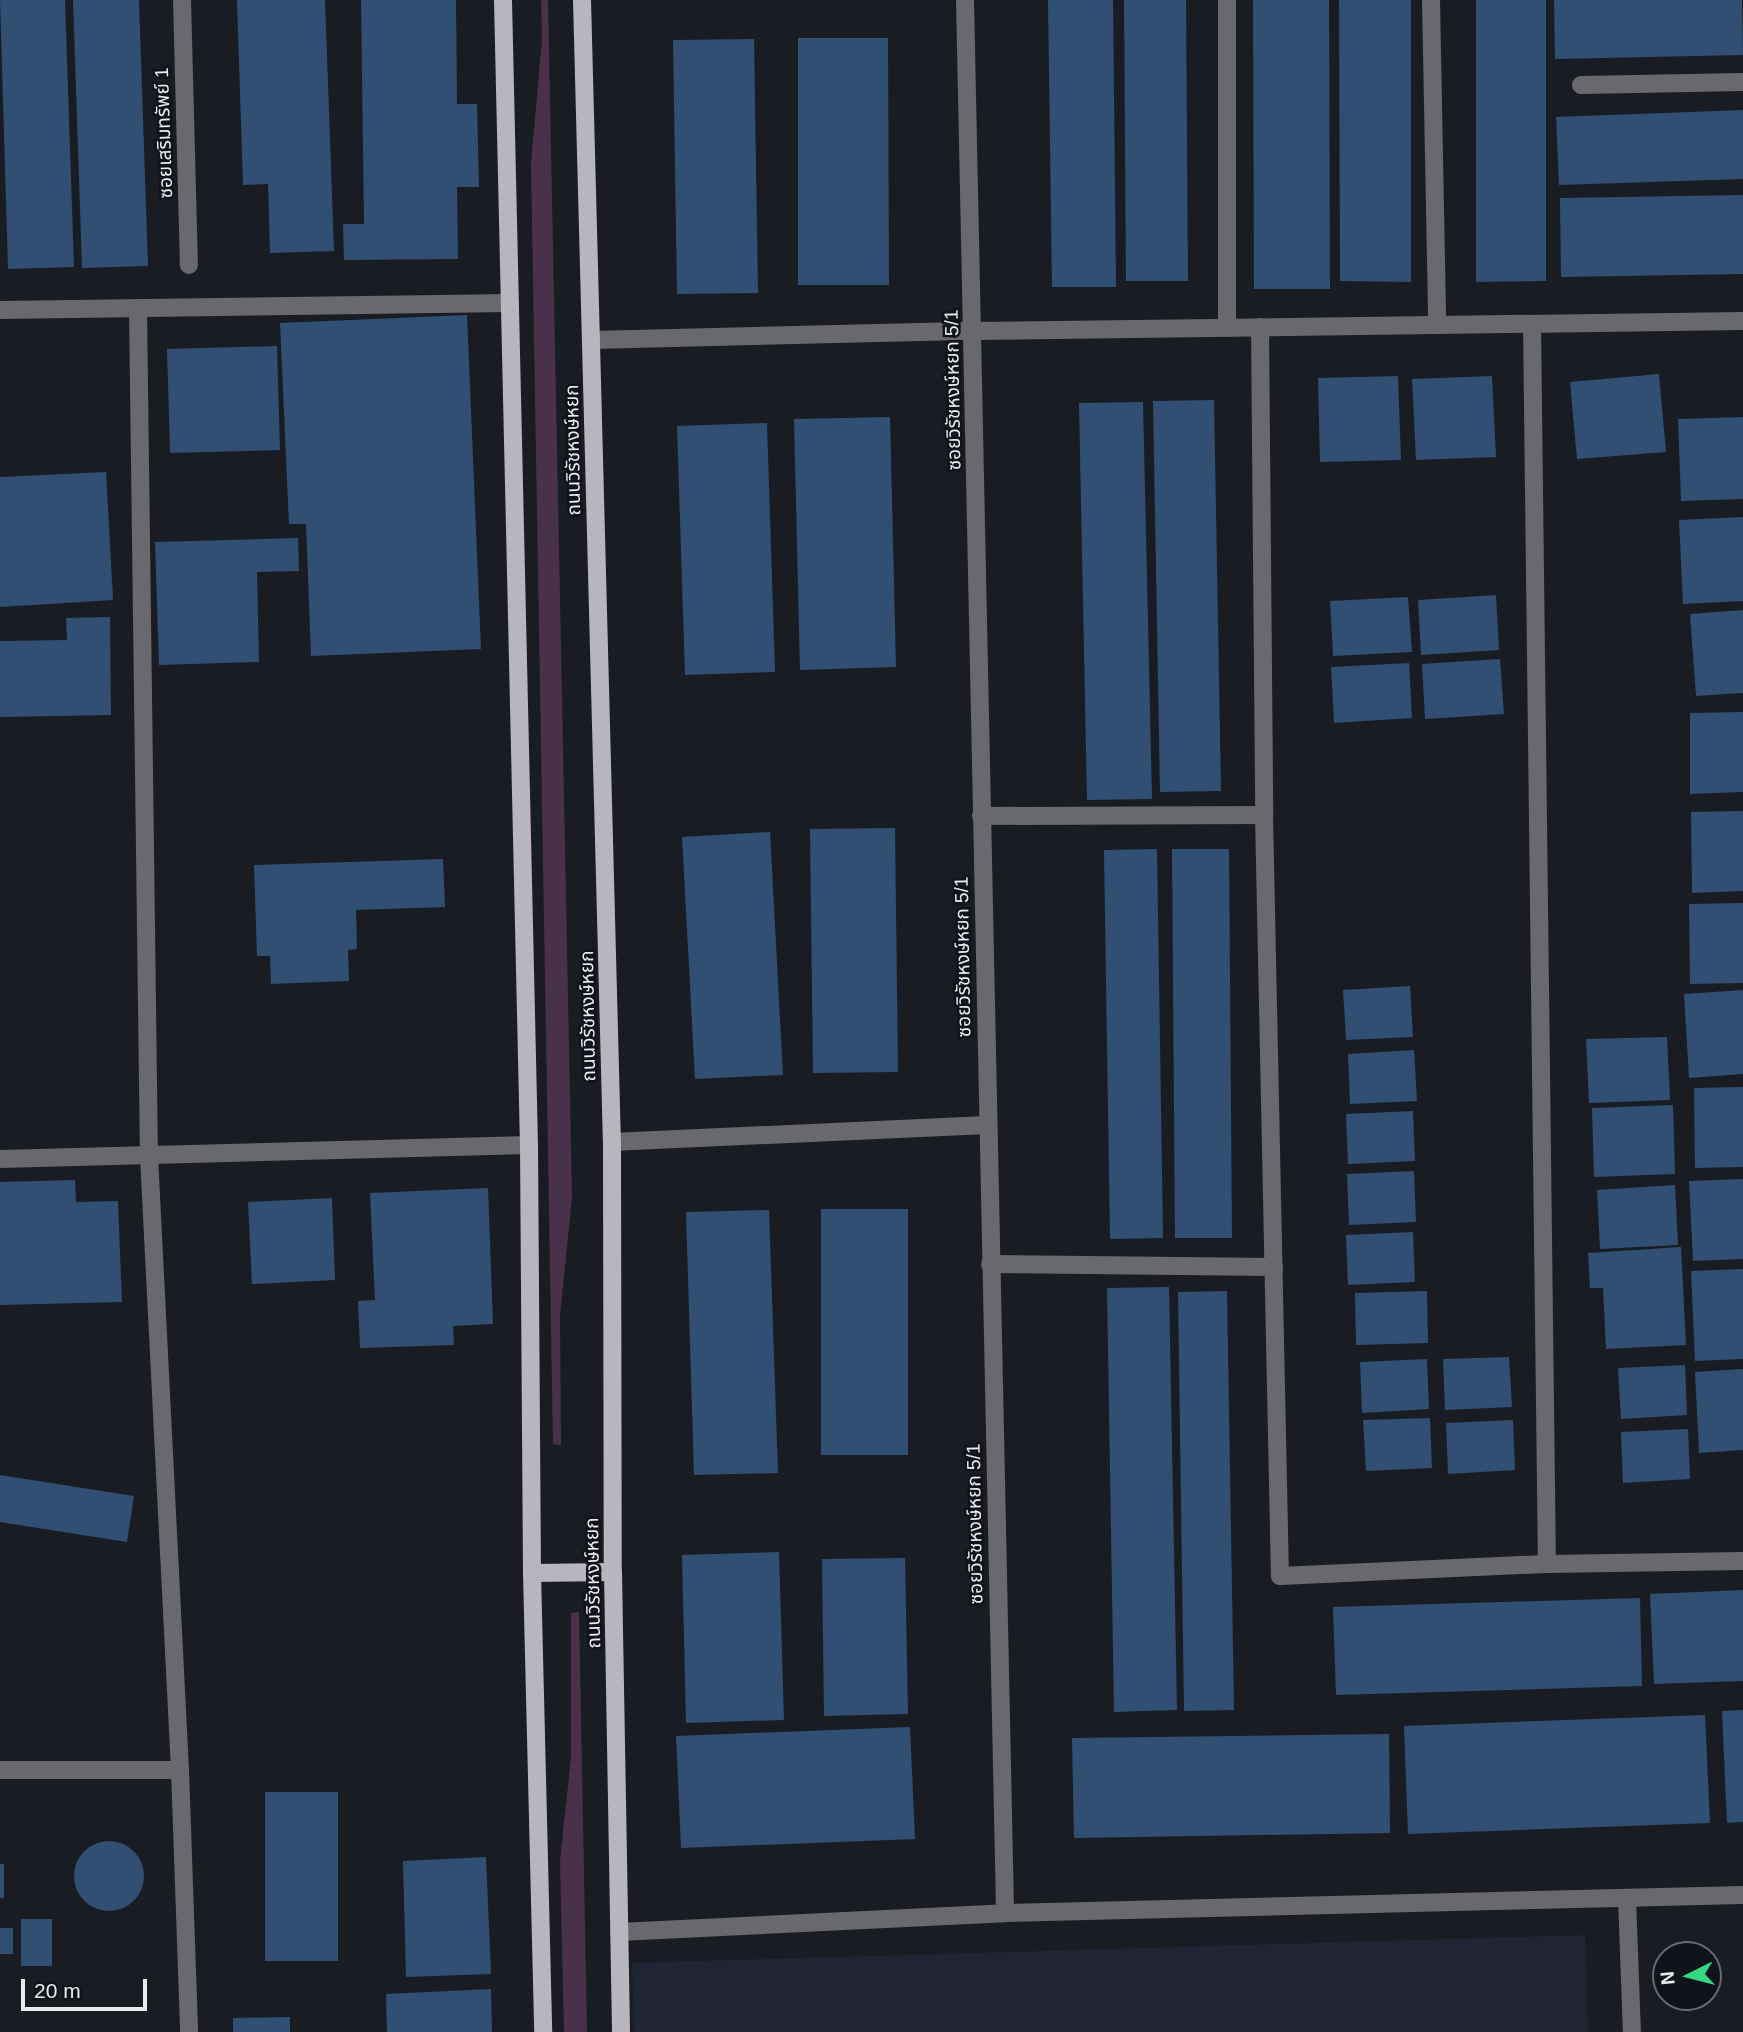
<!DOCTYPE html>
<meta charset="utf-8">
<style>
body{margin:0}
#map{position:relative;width:1743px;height:2032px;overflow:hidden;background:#1a1c24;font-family:Arial,"Noto Sans Thai",sans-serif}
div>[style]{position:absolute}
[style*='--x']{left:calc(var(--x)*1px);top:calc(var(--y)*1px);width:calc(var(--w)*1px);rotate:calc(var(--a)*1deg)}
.built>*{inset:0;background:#212432}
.green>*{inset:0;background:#493149}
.building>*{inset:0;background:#304f72}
.round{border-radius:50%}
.minor>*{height:18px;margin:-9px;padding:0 9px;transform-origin:9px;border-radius:9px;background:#69686c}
.major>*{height:18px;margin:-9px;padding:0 9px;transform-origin:9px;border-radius:9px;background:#b8b5bf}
span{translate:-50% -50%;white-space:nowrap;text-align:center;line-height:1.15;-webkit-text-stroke:5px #11131b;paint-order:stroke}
.street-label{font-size:19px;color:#ebecf2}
.north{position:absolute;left:1652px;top:1941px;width:70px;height:70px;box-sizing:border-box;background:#11131b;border:2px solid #686a71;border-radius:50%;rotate:264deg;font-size:19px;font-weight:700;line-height:28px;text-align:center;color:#ebecf2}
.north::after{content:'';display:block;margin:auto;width:24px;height:32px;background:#35d881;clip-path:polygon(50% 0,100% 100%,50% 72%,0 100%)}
.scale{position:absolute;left:21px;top:1979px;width:126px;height:32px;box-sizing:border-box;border:4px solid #ebecf2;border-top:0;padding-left:9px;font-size:21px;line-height:24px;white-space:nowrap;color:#ebecf2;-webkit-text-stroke:5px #11131b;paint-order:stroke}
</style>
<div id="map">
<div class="built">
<div style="clip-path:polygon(1585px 1935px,1588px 2032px,634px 2032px,632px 1963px)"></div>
</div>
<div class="green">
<div style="clip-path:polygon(541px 0,548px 0,572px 1197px,560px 1316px,561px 1445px,553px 1444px,531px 163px,542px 39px)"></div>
<div style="clip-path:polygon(579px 1612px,587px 2032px,564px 2032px,560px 1861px,571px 1757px,571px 1613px)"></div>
</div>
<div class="building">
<div style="clip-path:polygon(0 0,65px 0,74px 267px,8px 269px)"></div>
<div style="clip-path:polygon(73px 0,139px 0,148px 266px,82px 268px)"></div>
<div style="clip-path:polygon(237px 0,325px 0,334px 251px,270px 253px,268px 184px,243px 185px)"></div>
<div style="clip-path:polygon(361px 0,456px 0,457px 104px,477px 104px,479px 187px,457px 187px,458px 259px,344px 260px,343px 224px,364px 224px)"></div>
<div style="clip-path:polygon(1048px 0,1113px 0,1116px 287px,1052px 287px)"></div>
<div style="clip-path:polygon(1124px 0,1186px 0,1188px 281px,1126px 281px)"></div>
<div style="clip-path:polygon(1253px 0,1329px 0,1330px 289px,1254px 289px)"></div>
<div style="clip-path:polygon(1339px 0,1411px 0,1411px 282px,1340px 281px)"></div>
<div style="clip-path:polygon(1476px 0,1546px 0,1546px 281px,1476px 282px)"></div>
<div style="clip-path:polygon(1554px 0,1742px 0,1743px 55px,1555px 59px)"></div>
<div style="clip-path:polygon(798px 38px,888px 38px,889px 285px,798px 285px)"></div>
<div style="clip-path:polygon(754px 39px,758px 293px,677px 294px,673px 40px)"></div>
<div style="clip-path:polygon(1743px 110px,1743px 179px,1559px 185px,1556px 117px)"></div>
<div style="clip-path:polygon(1743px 195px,1743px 274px,1561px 277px,1560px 198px)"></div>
<div style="clip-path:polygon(467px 315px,481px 649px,311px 656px,306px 524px,289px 524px,280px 323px)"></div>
<div style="clip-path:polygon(277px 346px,280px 450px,170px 453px,167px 349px)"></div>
<div style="clip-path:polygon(1659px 374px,1666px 452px,1577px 459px,1570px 382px)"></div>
<div style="clip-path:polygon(1398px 376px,1401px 460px,1320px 462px,1318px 378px)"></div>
<div style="clip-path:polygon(1492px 376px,1496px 457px,1416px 460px,1412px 379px)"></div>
<div style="clip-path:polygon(1214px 400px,1221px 791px,1160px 792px,1153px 401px)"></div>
<div style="clip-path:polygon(1143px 402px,1152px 799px,1087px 800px,1079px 403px)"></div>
<div style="clip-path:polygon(890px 417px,896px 667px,800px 670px,794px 419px)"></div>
<div style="clip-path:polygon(1743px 417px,1743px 499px,1681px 501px,1678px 419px)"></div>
<div style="clip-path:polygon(767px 423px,775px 672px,685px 675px,677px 426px)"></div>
<div style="clip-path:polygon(106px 472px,113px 600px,0 607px,0 477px)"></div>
<div style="clip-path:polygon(1743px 517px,1743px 601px,1683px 604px,1679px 520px)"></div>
<div style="clip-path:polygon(298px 538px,299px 571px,257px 572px,259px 662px,159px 665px,155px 542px)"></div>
<div style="clip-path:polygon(1496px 595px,1499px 650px,1421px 655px,1418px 600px)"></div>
<div style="clip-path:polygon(1408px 597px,1412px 652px,1333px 656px,1330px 601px)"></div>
<div style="clip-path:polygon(1743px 610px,1743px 693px,1696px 696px,1690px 614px)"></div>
<div style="clip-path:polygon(110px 617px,111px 715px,0 717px,0 641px,67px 640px,66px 618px)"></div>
<div style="clip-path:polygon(1500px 659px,1504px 714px,1425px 719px,1422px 664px)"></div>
<div style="clip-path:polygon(1409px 663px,1412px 718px,1334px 723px,1331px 667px)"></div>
<div style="clip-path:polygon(1743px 712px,1743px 792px,1690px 794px,1690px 713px)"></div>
<div style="clip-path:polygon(1743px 811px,1743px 891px,1692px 893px,1691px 812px)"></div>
<div style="clip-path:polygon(895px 828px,898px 1072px,813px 1073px,810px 829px)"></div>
<div style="clip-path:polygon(770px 832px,783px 1075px,695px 1079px,682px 837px)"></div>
<div style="clip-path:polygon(1157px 849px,1163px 1238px,1110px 1239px,1104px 850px)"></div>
<div style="clip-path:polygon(1172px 849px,1229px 849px,1232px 1238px,1175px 1238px)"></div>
<div style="clip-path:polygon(443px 859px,445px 907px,356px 910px,357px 949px,348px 950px,349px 981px,271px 984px,270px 956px,257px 956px,254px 865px)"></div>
<div style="clip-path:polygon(1743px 903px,1743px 983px,1690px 984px,1689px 904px)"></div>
<div style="clip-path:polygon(1410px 986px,1413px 1037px,1346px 1040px,1343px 990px)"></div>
<div style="clip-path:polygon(1743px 990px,1743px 1074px,1689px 1078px,1684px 994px)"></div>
<div style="clip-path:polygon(1667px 1037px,1670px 1100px,1589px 1103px,1586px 1039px)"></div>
<div style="clip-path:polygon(1414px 1050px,1417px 1101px,1350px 1104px,1348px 1054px)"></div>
<div style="clip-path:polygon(1743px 1087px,1743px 1167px,1695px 1168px,1694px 1088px)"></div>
<div style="clip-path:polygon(1673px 1105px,1675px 1174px,1594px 1177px,1592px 1108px)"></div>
<div style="clip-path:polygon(1413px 1111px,1415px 1161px,1348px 1164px,1346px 1114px)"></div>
<div style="clip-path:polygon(1414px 1171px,1416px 1222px,1349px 1225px,1347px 1174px)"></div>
<div style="clip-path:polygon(1743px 1179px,1743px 1259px,1693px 1261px,1689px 1181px)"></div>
<div style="clip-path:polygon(75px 1180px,76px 1202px,118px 1201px,122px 1302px,0 1305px,0 1182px)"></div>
<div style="clip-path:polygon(1675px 1185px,1678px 1245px,1600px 1249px,1597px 1190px)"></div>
<div style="clip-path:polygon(488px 1188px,493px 1324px,453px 1326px,454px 1345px,360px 1348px,358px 1301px,375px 1300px,370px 1193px)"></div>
<div style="clip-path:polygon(332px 1198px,335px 1280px,252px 1284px,248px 1202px)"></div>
<div style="clip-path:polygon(821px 1209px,908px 1209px,908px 1455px,821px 1455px)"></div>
<div style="clip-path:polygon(769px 1210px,778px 1473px,694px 1475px,686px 1212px)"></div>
<div style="clip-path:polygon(1413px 1232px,1415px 1282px,1348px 1285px,1346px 1235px)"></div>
<div style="clip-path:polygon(1681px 1247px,1686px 1345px,1606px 1349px,1603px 1288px,1590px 1288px,1588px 1253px)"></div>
<div style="clip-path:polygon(1743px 1269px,1743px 1359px,1695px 1361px,1691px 1271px)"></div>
<div style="clip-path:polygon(1169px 1287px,1177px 1710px,1114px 1712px,1107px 1288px)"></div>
<div style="clip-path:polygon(1227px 1291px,1234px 1710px,1184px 1711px,1178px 1292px)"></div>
<div style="clip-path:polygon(1427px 1291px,1428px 1343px,1356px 1345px,1355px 1293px)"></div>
<div style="clip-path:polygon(1509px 1357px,1512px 1407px,1445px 1410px,1443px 1359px)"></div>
<div style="clip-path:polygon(1427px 1359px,1429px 1409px,1362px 1413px,1360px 1362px)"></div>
<div style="clip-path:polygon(1685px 1365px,1687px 1415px,1621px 1419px,1618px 1368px)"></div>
<div style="clip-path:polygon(1743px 1369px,1743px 1450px,1699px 1453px,1695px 1372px)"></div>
<div style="clip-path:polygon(1430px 1418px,1432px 1468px,1366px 1471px,1363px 1420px)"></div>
<div style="clip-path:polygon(1513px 1420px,1515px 1470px,1448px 1474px,1446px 1423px)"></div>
<div style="clip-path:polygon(1688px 1429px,1690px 1479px,1623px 1483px,1621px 1432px)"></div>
<div style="clip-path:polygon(0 1475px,134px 1496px,127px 1542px,0 1522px)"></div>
<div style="clip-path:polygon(779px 1552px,784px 1720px,686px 1723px,682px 1555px)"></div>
<div style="clip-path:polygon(905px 1558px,908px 1714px,824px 1716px,822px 1559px)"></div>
<div style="clip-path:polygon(1743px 1590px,1743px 1681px,1654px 1684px,1650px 1594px)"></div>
<div style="clip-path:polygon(1640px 1598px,1642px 1686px,1336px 1695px,1333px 1607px)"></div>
<div style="clip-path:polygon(1743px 1710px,1743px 1822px,1727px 1823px,1722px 1711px)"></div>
<div style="clip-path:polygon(1705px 1715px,1710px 1823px,1408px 1834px,1404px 1726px)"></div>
<div style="clip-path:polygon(910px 1727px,915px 1839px,681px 1848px,676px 1736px)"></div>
<div style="clip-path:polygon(1389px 1734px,1390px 1833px,1074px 1838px,1072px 1738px)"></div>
<div style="clip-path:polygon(265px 1792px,338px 1792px,338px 1961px,265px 1961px)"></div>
<div class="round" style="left:74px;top:1841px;width:70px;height:70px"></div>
<div style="clip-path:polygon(486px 1857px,491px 1974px,406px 1977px,403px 1861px)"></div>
<div style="clip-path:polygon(0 1864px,4px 1864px,4px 1898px,0 1898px)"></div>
<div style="clip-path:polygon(21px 1919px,52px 1919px,52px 1966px,21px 1966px)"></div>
<div style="clip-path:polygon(0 1928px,13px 1928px,13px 1954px,0 1954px)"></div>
<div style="clip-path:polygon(491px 1989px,492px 2032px,387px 2032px,386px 1994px)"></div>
<div style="clip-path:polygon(290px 2017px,290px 2032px,233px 2032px,233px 2018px)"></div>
</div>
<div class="minor">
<div style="--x:182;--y:0;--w:265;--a:88.5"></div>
<div style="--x:965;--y:0;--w:1913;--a:88.8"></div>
<div style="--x:1227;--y:0;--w:328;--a:90"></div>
<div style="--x:1431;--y:0;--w:325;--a:88.9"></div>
<div style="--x:1581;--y:85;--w:162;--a:-1.1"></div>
<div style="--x:138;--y:308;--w:848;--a:89.26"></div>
<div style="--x:149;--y:1156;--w:615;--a:87.11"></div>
<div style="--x:180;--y:1770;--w:262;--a:88"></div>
<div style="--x:0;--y:310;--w:510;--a:-0.79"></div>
<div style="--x:1532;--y:324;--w:1240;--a:89.31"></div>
<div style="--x:1260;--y:327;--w:488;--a:89.5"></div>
<div style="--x:1264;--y:815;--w:761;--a:88.8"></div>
<div style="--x:1280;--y:1576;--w:267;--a:-2.6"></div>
<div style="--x:1547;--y:1564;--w:196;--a:-0.9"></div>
<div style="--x:592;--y:340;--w:381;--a:-1.4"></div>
<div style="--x:973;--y:331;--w:770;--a:-0.74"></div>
<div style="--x:981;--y:816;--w:283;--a:-0.2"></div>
<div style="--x:612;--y:1142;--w:375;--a:-2.6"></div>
<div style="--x:0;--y:1159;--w:529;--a:-1.52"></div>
<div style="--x:990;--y:1264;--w:284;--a:0.6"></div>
<div style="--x:0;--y:1770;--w:180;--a:0"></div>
<div style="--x:1627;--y:1898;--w:134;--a:87.9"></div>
<div style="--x:619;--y:1932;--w:386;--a:-2.8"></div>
<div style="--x:1005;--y:1913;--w:738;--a:-1.4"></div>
</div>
<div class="major">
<div style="--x:503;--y:0;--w:1145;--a:88.7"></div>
<div style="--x:529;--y:1145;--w:428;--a:89.6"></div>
<div style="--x:532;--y:1573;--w:459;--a:88.6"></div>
<div style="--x:582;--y:0;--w:1142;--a:88.5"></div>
<div style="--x:612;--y:1142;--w:430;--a:89.9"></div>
<div style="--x:613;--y:1572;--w:460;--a:89"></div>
<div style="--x:532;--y:1573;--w:81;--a:-0.7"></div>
</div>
<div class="street-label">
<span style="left:164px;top:133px;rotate:-92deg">ซอยเสริมทรัพย์ 1</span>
<span style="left:953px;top:390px;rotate:-91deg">ซอยวิรัชหงษ์หยก 5/1</span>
<span style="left:573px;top:450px;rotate:-91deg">ถนนวิรัชหงษ์หยก</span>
<span style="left:963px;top:957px;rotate:-91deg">ซอยวิรัชหงษ์หยก 5/1</span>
<span style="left:588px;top:1016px;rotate:-91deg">ถนนวิรัชหงษ์หยก</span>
<span style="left:975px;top:1524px;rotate:-91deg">ซอยวิรัชหงษ์หยก 5/1</span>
<span style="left:593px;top:1583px;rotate:-91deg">ถนนวิรัชหงษ์หยก</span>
</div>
<div class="north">N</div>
<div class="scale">20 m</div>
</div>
